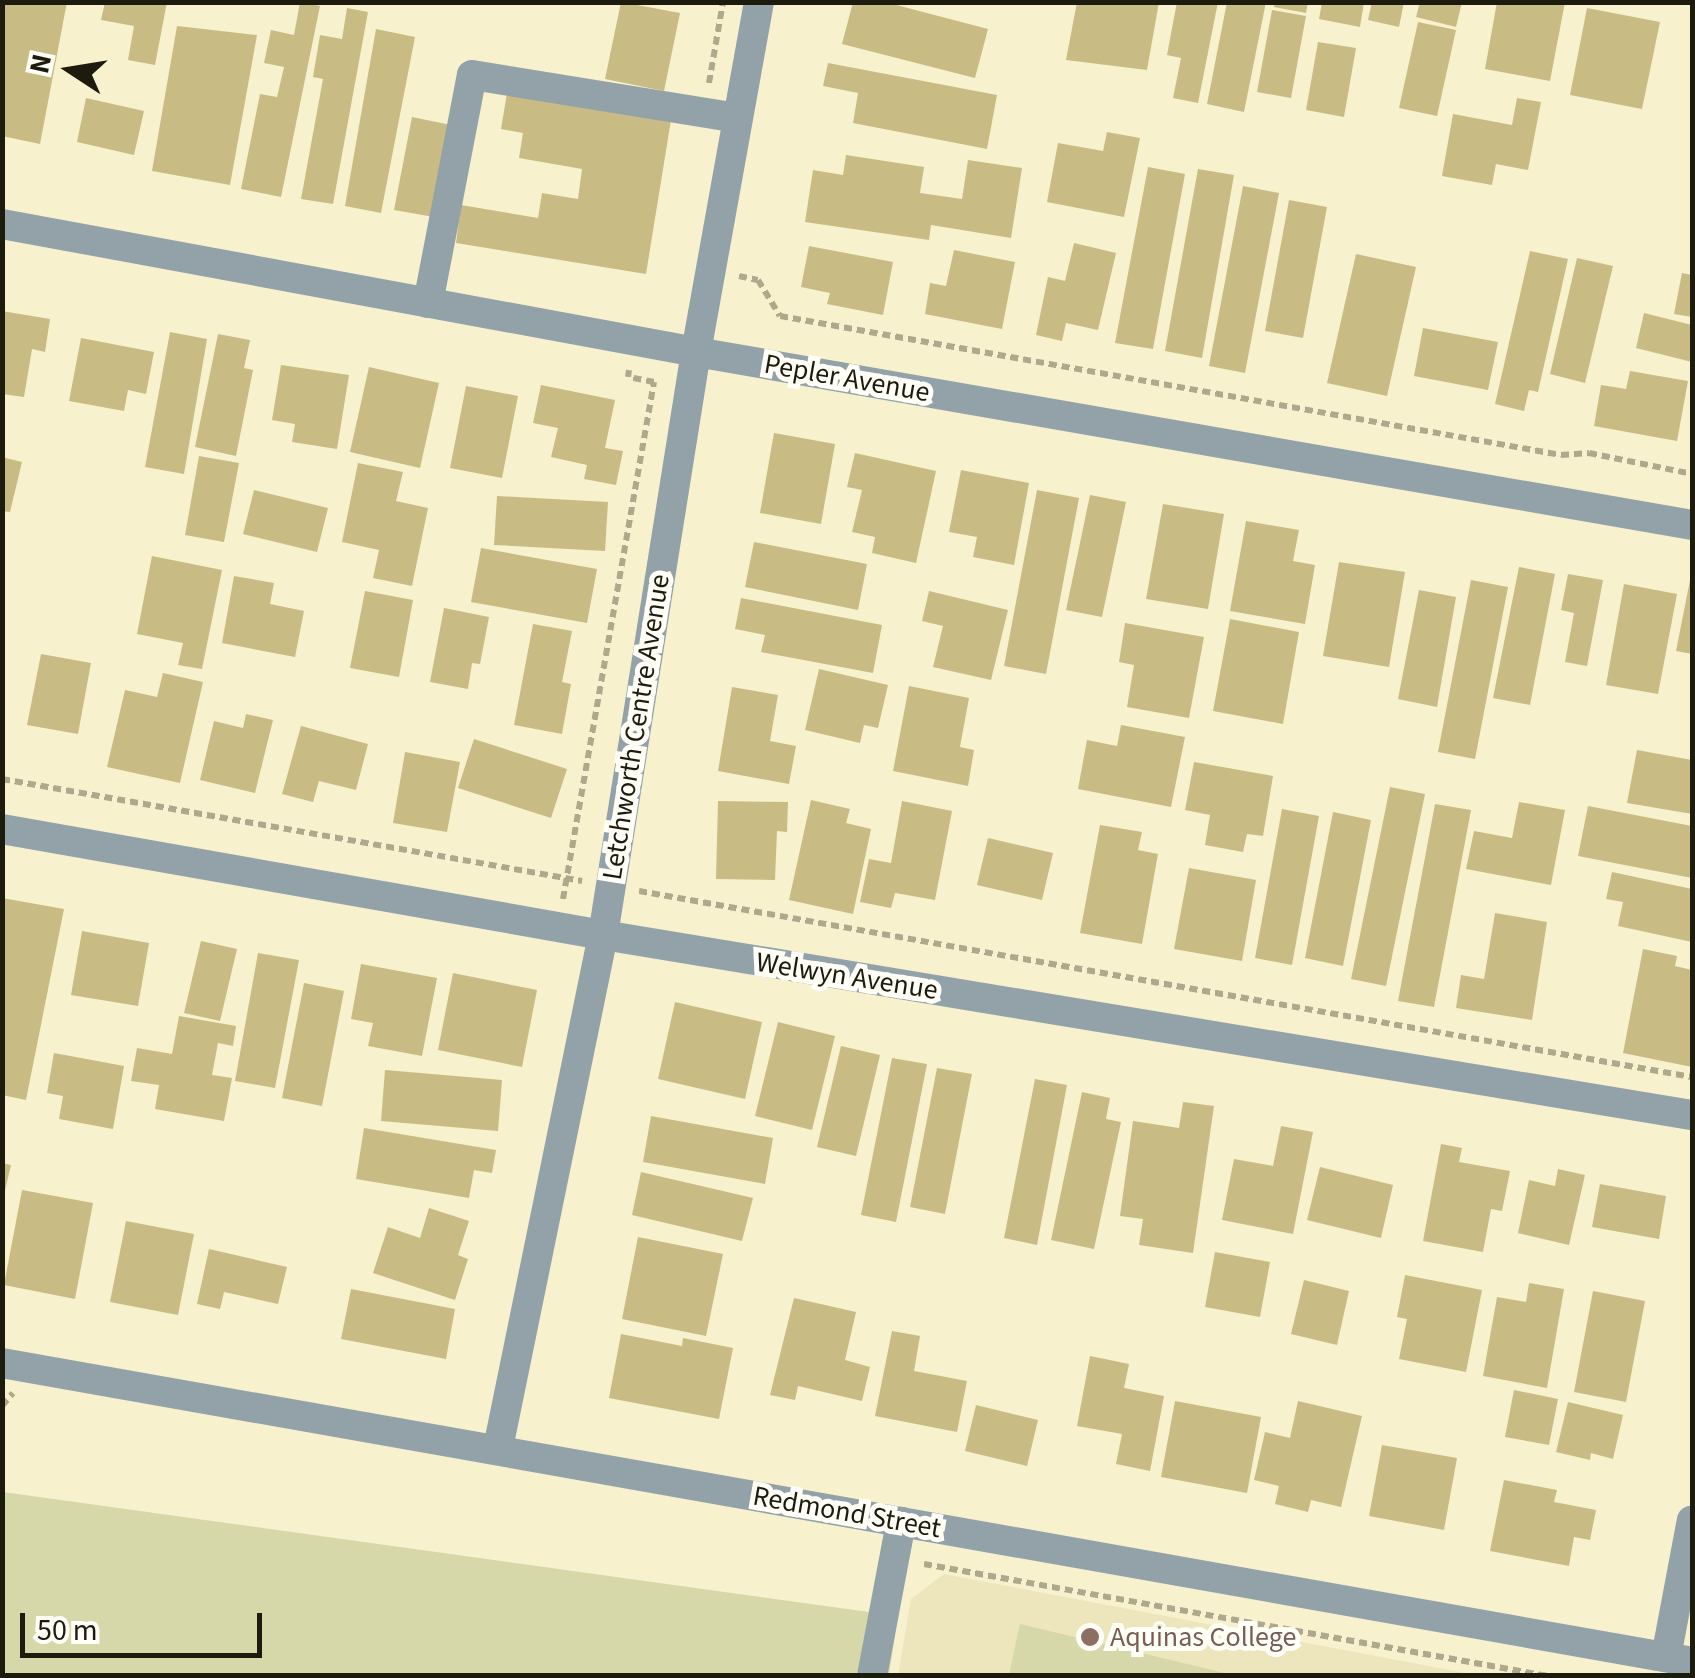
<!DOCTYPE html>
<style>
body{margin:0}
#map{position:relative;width:1695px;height:1678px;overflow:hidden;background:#f8f1ce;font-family:"Source Sans 3",sans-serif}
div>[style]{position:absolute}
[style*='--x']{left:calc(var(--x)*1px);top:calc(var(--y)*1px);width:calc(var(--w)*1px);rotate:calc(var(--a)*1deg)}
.built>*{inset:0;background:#ede5bb}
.green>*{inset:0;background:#d6d8a9}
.building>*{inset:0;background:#c8bc84}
.path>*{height:6px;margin-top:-3px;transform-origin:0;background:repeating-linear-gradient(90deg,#aea98d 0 8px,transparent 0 13px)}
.minor>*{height:30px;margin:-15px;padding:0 15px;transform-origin:15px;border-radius:15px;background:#92a2a8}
.dots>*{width:28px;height:28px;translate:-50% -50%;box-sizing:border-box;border:5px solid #fffef7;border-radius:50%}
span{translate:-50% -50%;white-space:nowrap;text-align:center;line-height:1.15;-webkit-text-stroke:10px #fffef7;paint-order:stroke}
.street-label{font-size:28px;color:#1d1b0e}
.education-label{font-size:28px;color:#785e54}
.left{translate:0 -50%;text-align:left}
.frame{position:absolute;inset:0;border:5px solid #1d1b0e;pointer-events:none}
.north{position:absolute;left:20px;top:20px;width:100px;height:100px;-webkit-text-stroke:8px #fffef7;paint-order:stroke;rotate:282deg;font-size:28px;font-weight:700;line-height:40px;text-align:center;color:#1d1b0e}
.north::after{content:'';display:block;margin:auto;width:35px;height:45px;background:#1d1b0e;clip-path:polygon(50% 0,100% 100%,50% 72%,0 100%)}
.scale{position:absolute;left:20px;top:1613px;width:242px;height:45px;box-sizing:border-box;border:5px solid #1d1b0e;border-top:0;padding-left:12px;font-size:30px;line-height:35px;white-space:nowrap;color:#1d1b0e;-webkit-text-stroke:8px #fffef7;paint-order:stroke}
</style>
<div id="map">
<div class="built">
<div style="clip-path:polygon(944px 1574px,1476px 1675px,898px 1676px,911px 1599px)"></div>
</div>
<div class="green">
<div style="clip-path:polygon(3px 1492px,898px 1616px,889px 1675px,3px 1676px)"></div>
<div style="clip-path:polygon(1020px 1624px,1233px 1675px,1009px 1675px)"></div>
</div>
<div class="building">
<div style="clip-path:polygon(2px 2px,67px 2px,40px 144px,2px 136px)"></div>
<div style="clip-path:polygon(105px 2px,167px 2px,155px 65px,128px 60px,134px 26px,101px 20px)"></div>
<div style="clip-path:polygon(300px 2px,320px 6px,281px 197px,241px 189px,260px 94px,277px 97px,284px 67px,264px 63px,271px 30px,294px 35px)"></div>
<div style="clip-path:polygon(621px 2px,680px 13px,664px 91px,605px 79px)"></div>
<div style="clip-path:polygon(853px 2px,885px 2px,988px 29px,975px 78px,842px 44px)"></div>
<div style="clip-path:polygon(1077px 2px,1159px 2px,1147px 70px,1066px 60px)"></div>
<div style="clip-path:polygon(1177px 2px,1218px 2px,1198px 103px,1173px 98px,1181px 58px,1167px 55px)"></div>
<div style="clip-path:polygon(1227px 2px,1266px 2px,1244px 112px,1207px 104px)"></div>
<div style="clip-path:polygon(1275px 2px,1308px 2px,1306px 13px,1274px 7px)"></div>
<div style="clip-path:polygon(1322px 2px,1364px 2px,1360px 27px,1319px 19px)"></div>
<div style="clip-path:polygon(1372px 2px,1404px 2px,1399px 27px,1368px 20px)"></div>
<div style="clip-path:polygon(1420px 2px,1462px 2px,1456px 27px,1416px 17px)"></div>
<div style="clip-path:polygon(1497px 2px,1565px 2px,1550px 81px,1485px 69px)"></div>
<div style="clip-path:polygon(347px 8px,368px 12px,333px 204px,301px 199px,323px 79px,313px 77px,320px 35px,342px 39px)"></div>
<div style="clip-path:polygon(1587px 8px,1660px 22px,1642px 109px,1570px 95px)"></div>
<div style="clip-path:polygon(1272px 10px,1306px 16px,1291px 98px,1257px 92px)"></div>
<div style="clip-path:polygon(1418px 22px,1456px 30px,1437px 116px,1399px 108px)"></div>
<div style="clip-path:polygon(177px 26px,257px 35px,230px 185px,152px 171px)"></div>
<div style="clip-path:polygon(376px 29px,415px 37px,381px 213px,345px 206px)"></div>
<div style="clip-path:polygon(1318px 42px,1356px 48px,1344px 117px,1306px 110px)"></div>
<div style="clip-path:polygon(828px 63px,997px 95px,987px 149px,853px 123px,858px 93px,823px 86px)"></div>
<div style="clip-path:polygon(507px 93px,671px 120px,646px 274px,456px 243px,461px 205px,538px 218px,542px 193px,578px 199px,582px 169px,519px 158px,523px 133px,501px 129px)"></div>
<div style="clip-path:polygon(86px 98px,144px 111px,134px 155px,77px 142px)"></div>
<div style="clip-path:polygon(1517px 98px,1541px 102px,1528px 170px,1496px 164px,1492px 185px,1442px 176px,1453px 114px,1512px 125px)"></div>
<div style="clip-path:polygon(412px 117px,451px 125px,434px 217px,394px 210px)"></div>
<div style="clip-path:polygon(1107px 132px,1140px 138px,1124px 217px,1047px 202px,1058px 143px,1103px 151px)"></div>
<div style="clip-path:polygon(846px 155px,924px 167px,920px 193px,962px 199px,968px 160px,1022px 168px,1011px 238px,931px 225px,929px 240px,805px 222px,813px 170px,843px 175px)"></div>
<div style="clip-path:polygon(1148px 167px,1185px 174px,1153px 349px,1115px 343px)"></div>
<div style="clip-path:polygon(1198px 169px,1234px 175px,1202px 358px,1165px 351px)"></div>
<div style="clip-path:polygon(1243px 186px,1279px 193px,1245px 373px,1209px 366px)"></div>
<div style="clip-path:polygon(1289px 200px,1327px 207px,1303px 338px,1265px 331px)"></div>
<div style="clip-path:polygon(1074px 243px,1116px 253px,1098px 330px,1066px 323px,1062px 341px,1036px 335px,1048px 277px,1065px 281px)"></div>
<div style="clip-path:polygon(809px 246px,893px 262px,883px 315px,827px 304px,830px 293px,801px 287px)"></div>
<div style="clip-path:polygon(954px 250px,1015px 262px,1002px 329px,925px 314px,930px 283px,946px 286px)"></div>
<div style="clip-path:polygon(1530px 251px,1568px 259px,1538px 392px,1529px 390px,1524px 411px,1495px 404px)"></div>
<div style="clip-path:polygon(1356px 254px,1416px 267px,1387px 396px,1327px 383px)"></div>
<div style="clip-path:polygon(1577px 258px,1613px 266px,1585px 383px,1550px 374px)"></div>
<div style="clip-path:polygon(1682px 273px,1692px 275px,1692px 317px,1674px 314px)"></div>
<div style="clip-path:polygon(2px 311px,50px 319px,45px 352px,32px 349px,24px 397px,2px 394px)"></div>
<div style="clip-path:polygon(1644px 313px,1692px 325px,1692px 362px,1636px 348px)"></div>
<div style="clip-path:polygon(1423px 328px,1498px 342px,1488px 390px,1414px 376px)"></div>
<div style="clip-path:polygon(170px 332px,207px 339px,184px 474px,145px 467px)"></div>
<div style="clip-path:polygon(218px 334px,250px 340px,244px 368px,253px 370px,236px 456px,195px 447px)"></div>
<div style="clip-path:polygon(81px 338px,154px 352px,146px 394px,128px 390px,124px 411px,69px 401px)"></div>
<div style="clip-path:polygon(281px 365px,349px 375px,337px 449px,292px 442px,295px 424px,272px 420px)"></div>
<div style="clip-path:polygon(369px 367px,439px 383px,420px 468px,350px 452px)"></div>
<div style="clip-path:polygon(1630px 371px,1688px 381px,1677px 441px,1594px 426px,1601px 385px,1626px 389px)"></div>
<div style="clip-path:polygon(541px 385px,615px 400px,605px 448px,623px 451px,616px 485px,584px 479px,587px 465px,551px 457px,558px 428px,533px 423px)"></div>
<div style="clip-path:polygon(466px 386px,518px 396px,502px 478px,450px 468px)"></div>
<div style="clip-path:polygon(774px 433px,835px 444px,821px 524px,760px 513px)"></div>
<div style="clip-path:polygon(855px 453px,936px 471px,916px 563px,872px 553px,875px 537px,852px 532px,862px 490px,847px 487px)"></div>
<div style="clip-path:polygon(199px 456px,239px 463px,224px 542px,185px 535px)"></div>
<div style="clip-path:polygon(2px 457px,22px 462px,10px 512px,2px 511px)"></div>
<div style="clip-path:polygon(358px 463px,403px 472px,396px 501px,428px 508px,412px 586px,373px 578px,379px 550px,342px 542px)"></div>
<div style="clip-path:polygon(961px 470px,1029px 483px,1014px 565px,973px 557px,977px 537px,949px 532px)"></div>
<div style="clip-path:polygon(254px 490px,328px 508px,317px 552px,243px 534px)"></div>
<div style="clip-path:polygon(1037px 490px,1079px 498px,1046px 674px,1004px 666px)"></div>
<div style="clip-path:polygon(1090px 495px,1126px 502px,1102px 617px,1066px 610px)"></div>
<div style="clip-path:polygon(497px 496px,608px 502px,605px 551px,494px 545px)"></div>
<div style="clip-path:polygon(1163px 504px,1224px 514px,1208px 609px,1146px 599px)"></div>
<div style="clip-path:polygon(1246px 521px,1299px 530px,1293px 561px,1315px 565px,1305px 624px,1230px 611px)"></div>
<div style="clip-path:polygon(754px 542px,867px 564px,858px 610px,745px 587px)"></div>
<div style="clip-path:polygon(481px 548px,597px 569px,587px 623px,471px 602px)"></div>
<div style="clip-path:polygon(152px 556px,222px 570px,202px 669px,178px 665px,183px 643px,137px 634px)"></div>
<div style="clip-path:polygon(1339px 562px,1405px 572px,1389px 667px,1323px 656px)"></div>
<div style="clip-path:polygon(1519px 567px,1555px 574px,1530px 705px,1493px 698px)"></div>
<div style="clip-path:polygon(1568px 574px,1603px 580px,1587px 666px,1565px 662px,1574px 613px,1561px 610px)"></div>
<div style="clip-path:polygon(1691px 575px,1692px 575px,1692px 654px,1676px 651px)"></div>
<div style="clip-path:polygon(234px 576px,274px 583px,270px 604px,304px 611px,295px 657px,222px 643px)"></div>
<div style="clip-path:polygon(1471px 580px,1508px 587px,1475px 759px,1438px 752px)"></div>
<div style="clip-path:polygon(1624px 584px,1677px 594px,1658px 694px,1606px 685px)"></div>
<div style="clip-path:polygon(1419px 590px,1456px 597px,1437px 707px,1398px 699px)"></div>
<div style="clip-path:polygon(365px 591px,413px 600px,399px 677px,350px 668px)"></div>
<div style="clip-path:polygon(929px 591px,1008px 610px,991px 680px,933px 667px,943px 626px,922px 621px)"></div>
<div style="clip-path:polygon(741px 598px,882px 625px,873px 673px,761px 652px,765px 635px,735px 629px)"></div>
<div style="clip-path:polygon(444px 608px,489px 617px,480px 664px,472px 663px,468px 689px,430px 682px)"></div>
<div style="clip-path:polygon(1230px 619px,1299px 632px,1283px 724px,1213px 711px)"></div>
<div style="clip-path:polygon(1125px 623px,1204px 637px,1189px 718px,1127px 707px,1134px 665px,1119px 662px)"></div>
<div style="clip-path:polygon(533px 624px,572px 631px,562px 682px,571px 684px,562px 734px,514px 725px)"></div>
<div style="clip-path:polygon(41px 654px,91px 663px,78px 734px,27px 725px)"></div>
<div style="clip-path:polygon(819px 669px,888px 685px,878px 728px,864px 725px,860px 743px,805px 730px)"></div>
<div style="clip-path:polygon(163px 673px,203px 682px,180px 783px,107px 767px,125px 690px,157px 697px)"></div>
<div style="clip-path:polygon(909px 686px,969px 698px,960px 747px,974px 750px,968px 786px,893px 771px)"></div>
<div style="clip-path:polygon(732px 687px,778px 695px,770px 741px,796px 746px,789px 784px,718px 771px)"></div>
<div style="clip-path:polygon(246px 714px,273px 720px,255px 793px,200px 780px,214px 721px,243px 728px)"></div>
<div style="clip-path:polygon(1121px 725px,1185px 737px,1171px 807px,1078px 789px,1087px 740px,1117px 746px)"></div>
<div style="clip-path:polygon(301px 726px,368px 744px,356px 790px,319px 781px,313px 802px,282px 794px)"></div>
<div style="clip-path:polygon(474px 739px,567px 769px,551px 818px,458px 788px)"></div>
<div style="clip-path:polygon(1637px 750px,1692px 760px,1692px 814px,1627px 803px)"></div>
<div style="clip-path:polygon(405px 752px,460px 762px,447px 832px,393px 823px)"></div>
<div style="clip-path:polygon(1194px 762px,1273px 776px,1263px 836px,1247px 834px,1243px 852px,1205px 845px,1210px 815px,1185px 810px)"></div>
<div style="clip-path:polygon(1390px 787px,1425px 794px,1386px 986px,1351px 979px)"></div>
<div style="clip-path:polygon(811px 800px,850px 809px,846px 823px,871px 829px,853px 914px,789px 900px)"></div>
<div style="clip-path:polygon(718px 801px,788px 802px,787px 832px,777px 831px,775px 880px,716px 879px)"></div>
<div style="clip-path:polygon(902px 801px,952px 811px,935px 900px,895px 893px,891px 908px,860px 902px,869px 859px,891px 863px)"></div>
<div style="clip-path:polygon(1519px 802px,1565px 810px,1551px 885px,1466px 869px,1474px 831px,1512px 838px)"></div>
<div style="clip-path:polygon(1435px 804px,1471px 810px,1434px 1007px,1398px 1001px)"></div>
<div style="clip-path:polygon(1588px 806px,1692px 826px,1692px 878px,1578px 856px)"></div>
<div style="clip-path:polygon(1282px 809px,1319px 816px,1292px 965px,1255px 958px)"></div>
<div style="clip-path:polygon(1333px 812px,1371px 820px,1343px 966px,1305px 958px)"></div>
<div style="clip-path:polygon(1100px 825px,1142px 832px,1138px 850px,1158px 854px,1142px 944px,1080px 933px)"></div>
<div style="clip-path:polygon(988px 838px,1053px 853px,1042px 900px,977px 885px)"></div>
<div style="clip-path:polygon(1189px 868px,1256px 880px,1242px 961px,1174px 949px)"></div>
<div style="clip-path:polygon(1612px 872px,1692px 889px,1692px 942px,1618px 926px,1623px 902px,1606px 899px)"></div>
<div style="clip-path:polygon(2px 898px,64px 909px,26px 1100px,2px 1095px)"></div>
<div style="clip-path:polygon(1495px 913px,1547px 922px,1532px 1020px,1456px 1008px,1461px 975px,1484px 979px)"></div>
<div style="clip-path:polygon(82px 931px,149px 943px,138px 1006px,71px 995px)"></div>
<div style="clip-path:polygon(201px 941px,237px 949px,220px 1021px,184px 1013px)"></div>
<div style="clip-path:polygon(1643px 949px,1677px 956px,1675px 966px,1692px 970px,1692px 1067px,1623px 1053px)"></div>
<div style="clip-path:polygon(258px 953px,299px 960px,275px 1088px,235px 1081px)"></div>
<div style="clip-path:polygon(361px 964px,437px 978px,422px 1056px,368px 1046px,373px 1023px,351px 1019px)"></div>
<div style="clip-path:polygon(453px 973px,537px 990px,522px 1067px,438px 1050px)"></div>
<div style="clip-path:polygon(304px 983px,344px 991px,322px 1106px,282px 1098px)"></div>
<div style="clip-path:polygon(675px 1002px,762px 1022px,745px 1099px,658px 1079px)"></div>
<div style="clip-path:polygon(179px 1016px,236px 1026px,233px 1046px,218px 1043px,212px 1075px,232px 1078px,224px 1121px,155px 1109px,159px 1085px,131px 1081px,137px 1048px,172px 1054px)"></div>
<div style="clip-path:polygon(778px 1022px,835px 1036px,812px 1130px,755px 1116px)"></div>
<div style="clip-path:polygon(841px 1046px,880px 1055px,856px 1156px,817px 1147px)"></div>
<div style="clip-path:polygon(54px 1053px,124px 1066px,113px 1129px,59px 1119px,63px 1096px,47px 1093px)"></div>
<div style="clip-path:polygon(892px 1058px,927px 1064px,896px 1222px,861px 1215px)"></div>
<div style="clip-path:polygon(937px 1068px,972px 1074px,945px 1214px,910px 1207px)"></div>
<div style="clip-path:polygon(385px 1070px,502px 1080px,498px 1131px,381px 1121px)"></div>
<div style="clip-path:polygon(1035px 1079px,1067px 1085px,1037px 1245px,1004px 1238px)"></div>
<div style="clip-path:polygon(1082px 1092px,1110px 1098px,1106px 1119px,1121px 1122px,1094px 1249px,1051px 1240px)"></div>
<div style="clip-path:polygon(1183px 1102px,1214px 1106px,1193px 1253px,1139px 1245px,1143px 1219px,1120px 1216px,1133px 1121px,1179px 1128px)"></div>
<div style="clip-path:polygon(651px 1116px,773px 1138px,765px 1184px,643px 1162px)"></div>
<div style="clip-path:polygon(1281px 1126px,1313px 1132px,1293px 1234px,1222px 1220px,1234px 1159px,1273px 1166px)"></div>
<div style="clip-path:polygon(364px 1128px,496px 1150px,492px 1173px,474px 1170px,469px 1198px,356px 1179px)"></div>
<div style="clip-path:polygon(1441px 1144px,1462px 1148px,1459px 1162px,1510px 1171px,1502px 1211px,1491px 1209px,1483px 1252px,1423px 1241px)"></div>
<div style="clip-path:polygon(2px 1163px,11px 1165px,4px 1195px,2px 1195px)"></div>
<div style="clip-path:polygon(1320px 1167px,1393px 1185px,1381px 1238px,1307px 1220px)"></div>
<div style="clip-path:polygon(1558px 1169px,1585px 1175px,1569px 1245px,1518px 1233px,1529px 1180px,1555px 1186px)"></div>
<div style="clip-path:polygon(641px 1172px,753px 1198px,742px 1241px,632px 1215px)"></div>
<div style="clip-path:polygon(1600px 1184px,1666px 1196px,1659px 1239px,1592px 1227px)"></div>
<div style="clip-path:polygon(22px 1190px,93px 1203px,75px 1299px,4px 1285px)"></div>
<div style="clip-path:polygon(429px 1208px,469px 1221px,458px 1255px,468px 1259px,455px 1300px,373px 1273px,388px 1227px,420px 1238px)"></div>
<div style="clip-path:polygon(126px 1221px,194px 1234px,178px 1315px,110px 1302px)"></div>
<div style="clip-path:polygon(638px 1237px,723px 1254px,706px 1336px,622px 1319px)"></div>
<div style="clip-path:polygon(209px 1249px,287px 1267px,278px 1304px,224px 1292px,220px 1309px,197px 1304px)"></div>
<div style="clip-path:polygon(1215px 1252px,1270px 1262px,1260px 1317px,1205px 1307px)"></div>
<div style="clip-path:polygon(1405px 1275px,1482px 1290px,1466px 1372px,1399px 1359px,1407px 1319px,1397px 1317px)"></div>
<div style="clip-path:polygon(1304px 1280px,1349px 1291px,1337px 1345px,1291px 1334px)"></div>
<div style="clip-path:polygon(1529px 1283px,1564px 1289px,1547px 1388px,1483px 1376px,1497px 1297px,1526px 1302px)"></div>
<div style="clip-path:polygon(351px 1289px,455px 1309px,446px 1359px,341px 1339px)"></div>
<div style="clip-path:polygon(1593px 1291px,1645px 1301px,1626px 1402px,1574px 1392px)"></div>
<div style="clip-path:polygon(794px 1298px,856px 1312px,845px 1360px,870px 1367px,862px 1401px,798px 1386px,795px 1400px,770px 1395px)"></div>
<div style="clip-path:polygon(892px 1331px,920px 1336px,914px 1371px,967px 1381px,957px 1432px,875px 1416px)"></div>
<div style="clip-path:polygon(621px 1334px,682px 1346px,683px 1338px,733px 1348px,719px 1419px,609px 1398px)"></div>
<div style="clip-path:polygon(1090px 1356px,1129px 1364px,1124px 1388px,1164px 1396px,1150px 1471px,1116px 1464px,1122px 1434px,1077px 1426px)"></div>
<div style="clip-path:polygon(1514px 1390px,1558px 1399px,1549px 1445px,1505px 1437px)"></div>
<div style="clip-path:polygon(1175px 1401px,1261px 1417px,1247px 1493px,1161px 1477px)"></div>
<div style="clip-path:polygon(1298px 1401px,1362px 1416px,1341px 1507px,1311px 1500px,1308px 1512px,1275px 1504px,1279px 1486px,1254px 1480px,1265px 1432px,1290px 1438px)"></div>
<div style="clip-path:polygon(1568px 1402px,1623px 1415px,1613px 1459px,1591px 1453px,1590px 1460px,1556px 1452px)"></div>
<div style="clip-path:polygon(976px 1405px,1038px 1420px,1027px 1466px,965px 1451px)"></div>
<div style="clip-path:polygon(1382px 1445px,1457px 1458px,1444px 1530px,1369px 1516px)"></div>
<div style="clip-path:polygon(1504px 1480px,1557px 1490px,1554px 1502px,1596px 1510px,1590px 1540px,1574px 1537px,1569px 1566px,1490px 1551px)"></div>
</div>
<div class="path">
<div style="--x:709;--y:83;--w:82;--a:-80.2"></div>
<div style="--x:739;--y:276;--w:19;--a:12"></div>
<div style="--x:758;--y:280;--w:42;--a:58.6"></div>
<div style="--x:780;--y:316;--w:793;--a:10.09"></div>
<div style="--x:1561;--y:455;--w:28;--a:-4"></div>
<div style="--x:1589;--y:453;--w:105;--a:11.5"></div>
<div style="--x:2;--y:779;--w:589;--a:9.97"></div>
<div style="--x:639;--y:891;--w:1069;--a:10.02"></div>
<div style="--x:563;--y:899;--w:525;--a:-80.02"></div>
<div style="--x:654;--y:382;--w:26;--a:-169"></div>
<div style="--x:628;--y:377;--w:7;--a:-82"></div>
<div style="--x:2;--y:1406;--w:17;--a:-50"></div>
<div style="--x:924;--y:1564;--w:634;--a:10.18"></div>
</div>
<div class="minor">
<div style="--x:2;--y:224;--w:706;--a:10.45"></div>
<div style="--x:696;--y:352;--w:1011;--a:9.85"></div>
<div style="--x:428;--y:303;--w:232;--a:-79.1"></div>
<div style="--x:472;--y:75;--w:269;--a:9.2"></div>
<div style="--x:2;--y:829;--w:610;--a:10"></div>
<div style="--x:603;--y:935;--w:1104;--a:9.39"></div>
<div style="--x:2;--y:1363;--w:1716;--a:10.03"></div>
<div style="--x:498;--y:1448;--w:524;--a:-78.43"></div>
<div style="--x:603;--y:935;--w:590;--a:-80.94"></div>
<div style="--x:696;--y:352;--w:356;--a:-79.8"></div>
<div style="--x:1666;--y:1657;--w:139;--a:-79.3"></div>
<div style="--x:872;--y:1676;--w:157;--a:-79.3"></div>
</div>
<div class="dots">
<div style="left:1090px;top:1637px;background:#8d6e63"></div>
</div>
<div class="street-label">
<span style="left:847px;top:378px;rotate:10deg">Pepler Avenue</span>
<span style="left:636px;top:727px;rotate:-81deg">Letchworth Centre Avenue</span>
<span style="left:847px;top:976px;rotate:9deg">Welwyn Avenue</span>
<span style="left:847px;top:1512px;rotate:10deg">Redmond Street</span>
</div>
<div class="education-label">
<span class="left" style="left:1110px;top:1637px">Aquinas College</span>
</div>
<div class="frame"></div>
<div class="north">N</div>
<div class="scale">50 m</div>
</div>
